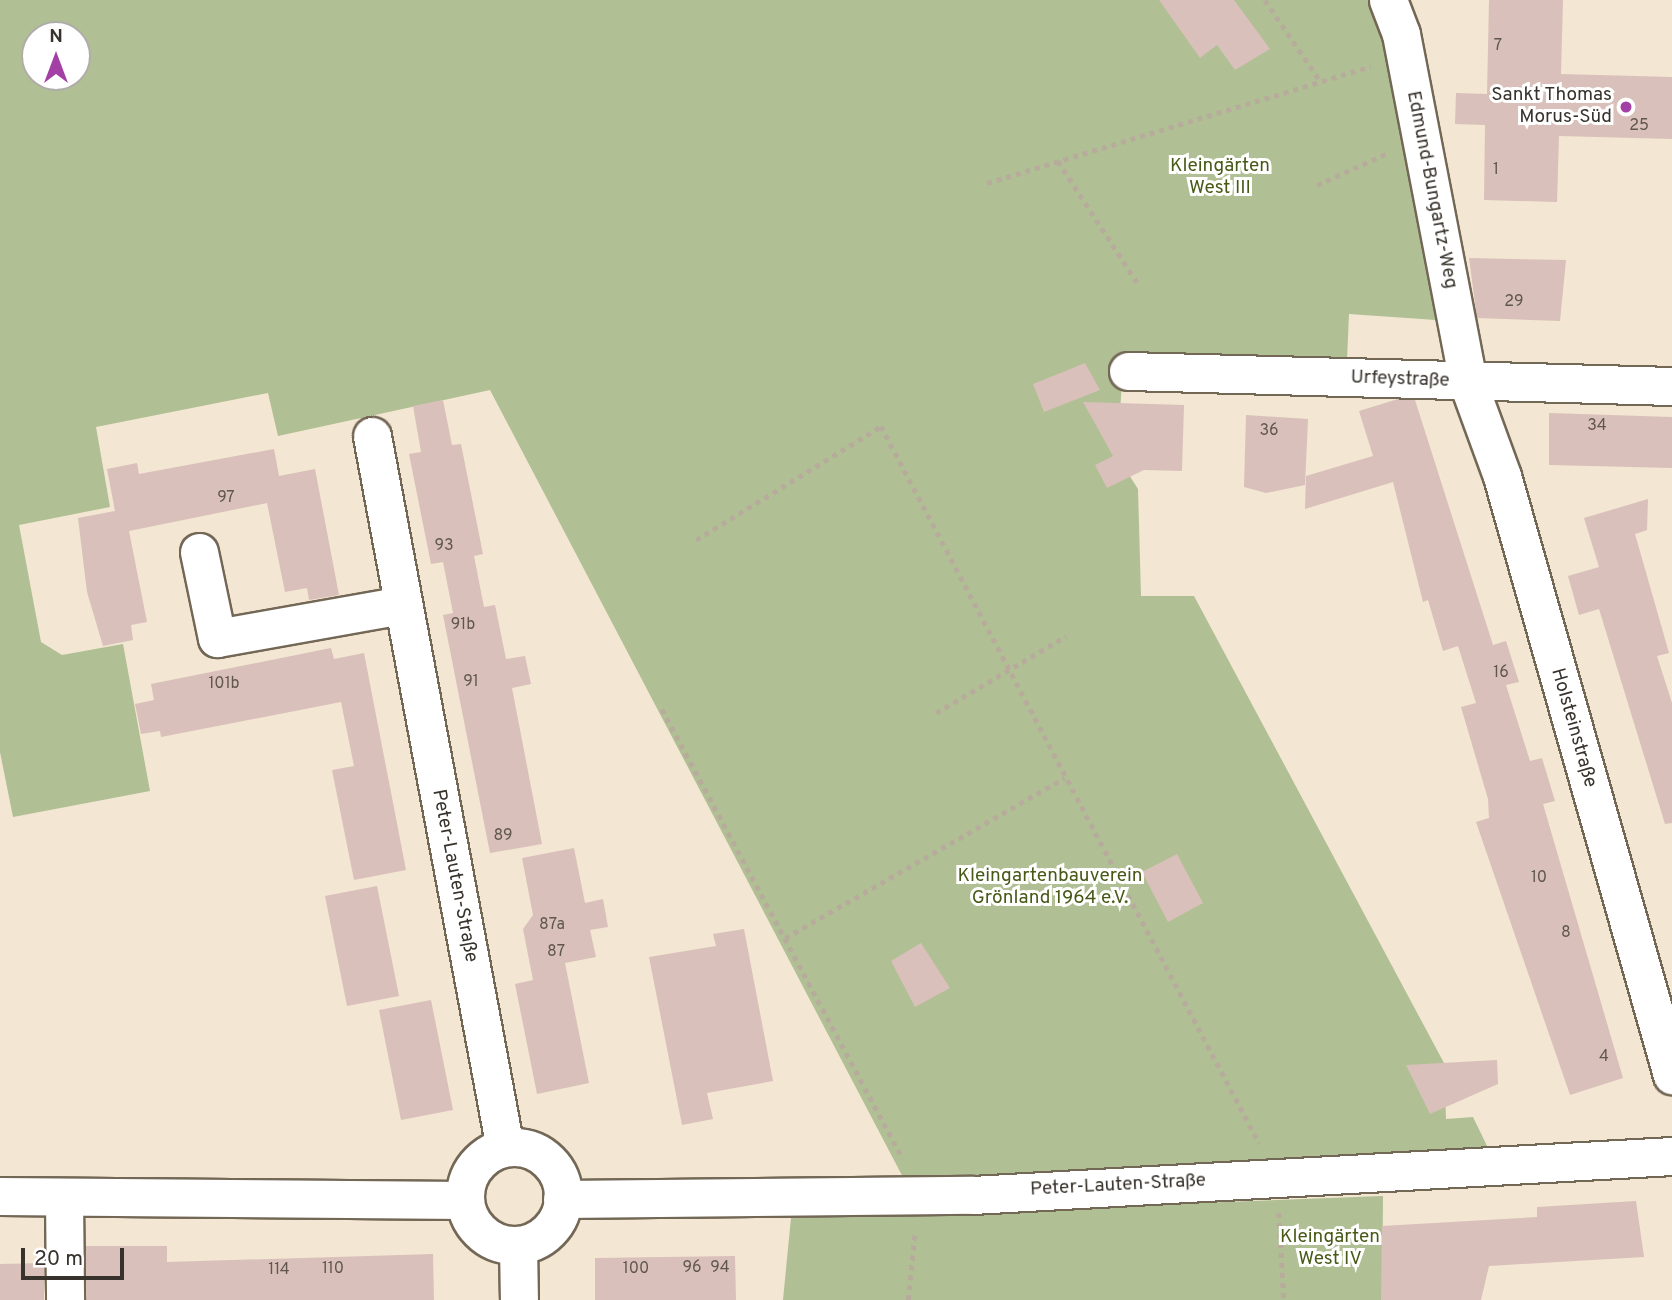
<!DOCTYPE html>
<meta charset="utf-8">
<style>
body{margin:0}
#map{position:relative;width:1672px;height:1300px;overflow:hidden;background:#f3e6d2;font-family:Overpass,sans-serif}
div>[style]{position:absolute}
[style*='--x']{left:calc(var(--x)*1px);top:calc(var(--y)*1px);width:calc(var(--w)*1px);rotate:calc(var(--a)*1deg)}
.green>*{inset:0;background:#b0bf94}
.building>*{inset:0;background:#d9c0ba}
.path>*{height:4.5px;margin-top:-2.25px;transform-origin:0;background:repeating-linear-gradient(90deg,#b7ac9c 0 5px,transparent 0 10px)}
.roads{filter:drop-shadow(2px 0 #736756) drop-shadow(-2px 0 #736756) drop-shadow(0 2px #736756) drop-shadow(0 -2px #736756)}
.minor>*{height:37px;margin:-18.5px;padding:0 18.5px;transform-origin:18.5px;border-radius:18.5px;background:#fff}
.minor>.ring{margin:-18.5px;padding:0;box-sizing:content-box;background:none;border:37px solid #fff;border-radius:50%}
.dots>*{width:19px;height:19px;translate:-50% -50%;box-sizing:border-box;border:4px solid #fff;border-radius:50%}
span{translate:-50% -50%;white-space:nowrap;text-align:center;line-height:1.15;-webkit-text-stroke:6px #fff;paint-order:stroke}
.number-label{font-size:16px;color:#60564f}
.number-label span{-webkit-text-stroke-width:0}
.poi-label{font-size:19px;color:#37322b}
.right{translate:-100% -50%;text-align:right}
.park-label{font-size:19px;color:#475916}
.street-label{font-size:19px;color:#37322b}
.north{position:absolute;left:21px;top:21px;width:70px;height:70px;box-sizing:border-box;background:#fff;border:2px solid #afadaa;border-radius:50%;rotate:0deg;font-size:19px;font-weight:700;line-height:28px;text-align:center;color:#37322b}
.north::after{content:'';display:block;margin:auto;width:24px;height:32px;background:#a340a5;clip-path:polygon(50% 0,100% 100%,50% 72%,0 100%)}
.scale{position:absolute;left:21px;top:1248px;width:103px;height:32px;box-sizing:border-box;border:4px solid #37322b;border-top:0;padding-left:9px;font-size:21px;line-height:24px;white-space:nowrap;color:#37322b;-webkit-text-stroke:5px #fff;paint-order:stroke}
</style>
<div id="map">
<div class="green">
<div style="clip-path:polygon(evenodd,0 0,1370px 0,1387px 49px,1436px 320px,1349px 314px,1347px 360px,1124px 352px,1117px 456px,1138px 489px,1141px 596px,1194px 596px,1444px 1063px,1446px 1119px,1473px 1117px,1490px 1152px,906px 1183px,490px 390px,278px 436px,268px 393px,96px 427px,110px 507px,19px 525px,41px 642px,62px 655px,123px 644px,150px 791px,13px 817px,0 752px,0 0,35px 35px,77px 35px,77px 77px,35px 77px,35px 35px)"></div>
<div style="clip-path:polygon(1383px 1196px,1382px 1300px,783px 1300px,791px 1218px)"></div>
</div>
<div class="building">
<div style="clip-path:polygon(1159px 0,1234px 0,1270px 49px,1235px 70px,1217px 45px,1200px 58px)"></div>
<div style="clip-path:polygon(1489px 0,1563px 0,1561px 74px,1672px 77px,1672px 139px,1559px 136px,1557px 202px,1484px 200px,1485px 125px,1455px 124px,1456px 93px,1487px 94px)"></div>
<div style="clip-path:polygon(1469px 258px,1566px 260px,1560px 321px,1477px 318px)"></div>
<div style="clip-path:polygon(1085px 363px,1100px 390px,1044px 412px,1033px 384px)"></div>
<div style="clip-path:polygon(1398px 399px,1415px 400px,1493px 645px,1506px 641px,1519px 682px,1506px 685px,1530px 761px,1542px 758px,1555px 801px,1543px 804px,1623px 1078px,1570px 1095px,1476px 822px,1489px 818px,1488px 799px,1461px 707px,1476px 703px,1458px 646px,1443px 651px,1428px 600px,1423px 602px,1393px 482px,1305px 509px,1306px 476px,1373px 456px,1359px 411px)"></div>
<div style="clip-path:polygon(443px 400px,452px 445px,461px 444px,483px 554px,474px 556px,484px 607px,495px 605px,506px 659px,525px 656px,531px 684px,512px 688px,542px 844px,490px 853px,443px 615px,453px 613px,443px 562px,431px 564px,409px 454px,421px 452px,413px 406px)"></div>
<div style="clip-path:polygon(1083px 402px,1184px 405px,1182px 471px,1144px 470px,1107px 488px,1095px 465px,1113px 456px)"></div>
<div style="clip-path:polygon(1549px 413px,1672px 417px,1672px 468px,1549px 465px)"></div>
<div style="clip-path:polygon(1246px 415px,1308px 419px,1305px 485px,1266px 493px,1244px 487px)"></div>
<div style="clip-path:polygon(274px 449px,279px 476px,315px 469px,339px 595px,309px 600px,307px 588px,285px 592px,267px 503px,129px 531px,147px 622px,131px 625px,133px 640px,103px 646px,87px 592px,78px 518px,115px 511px,107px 469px,137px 463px,139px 474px)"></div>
<div style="clip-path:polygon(1648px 499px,1647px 530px,1635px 534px,1669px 653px,1657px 656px,1672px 703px,1672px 823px,1665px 824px,1599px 609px,1579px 615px,1568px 576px,1599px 567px,1584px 518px)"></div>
<div style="clip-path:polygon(331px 648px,334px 659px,364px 653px,406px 870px,354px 880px,332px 770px,354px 766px,341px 702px,161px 737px,160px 731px,141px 734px,135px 704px,154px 700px,151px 684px)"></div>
<div style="clip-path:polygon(574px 848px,585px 903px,603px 899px,608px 927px,590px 930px,596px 957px,565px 963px,589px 1083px,537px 1094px,515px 984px,533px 980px,523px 929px,533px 915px,522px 858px)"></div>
<div style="clip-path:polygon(1177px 854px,1203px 903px,1168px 922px,1142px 872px)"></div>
<div style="clip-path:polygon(377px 886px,399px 996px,347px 1006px,325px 896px)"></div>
<div style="clip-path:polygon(744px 929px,773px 1081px,707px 1093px,713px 1119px,682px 1125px,649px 957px,716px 946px,713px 934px)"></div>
<div style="clip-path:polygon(921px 943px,950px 988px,915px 1007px,891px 961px)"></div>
<div style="clip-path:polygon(431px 1000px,453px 1110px,401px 1120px,379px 1010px)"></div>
<div style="clip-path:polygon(1497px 1060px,1498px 1084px,1430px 1114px,1406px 1065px)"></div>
<div style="clip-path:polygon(1636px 1201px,1644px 1257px,1489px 1266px,1481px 1300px,1381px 1300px,1382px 1226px,1537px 1217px,1537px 1207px)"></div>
<div style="clip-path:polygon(85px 1246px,167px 1246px,167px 1262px,433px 1254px,434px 1300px,86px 1300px)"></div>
<div style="clip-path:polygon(735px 1256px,736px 1300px,595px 1300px,595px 1258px)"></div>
<div style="clip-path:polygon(44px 1263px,44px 1300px,0 1300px,0 1264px)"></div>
</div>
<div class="path">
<div style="--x:1265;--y:0;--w:99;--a:55.7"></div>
<div style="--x:1058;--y:161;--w:150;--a:56.9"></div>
<div style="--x:987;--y:183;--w:401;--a:-16.9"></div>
<div style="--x:1317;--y:185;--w:78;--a:-24.3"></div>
<div style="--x:696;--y:540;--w:217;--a:-31.6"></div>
<div style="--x:881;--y:426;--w:811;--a:62.2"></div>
<div style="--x:662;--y:709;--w:510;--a:61.83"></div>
<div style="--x:936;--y:713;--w:151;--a:-30.6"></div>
<div style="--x:785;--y:938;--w:322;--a:-29.8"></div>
<div style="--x:1279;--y:1213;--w:87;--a:86.7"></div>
<div style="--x:908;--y:1300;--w:69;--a:-84.2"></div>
</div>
<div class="roads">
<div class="minor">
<div style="--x:1388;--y:0;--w:36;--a:69"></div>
<div style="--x:1401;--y:34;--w:355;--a:79.1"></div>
<div style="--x:1468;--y:383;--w:99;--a:69.9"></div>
<div style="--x:1502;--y:476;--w:623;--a:74.16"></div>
<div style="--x:1128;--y:371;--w:544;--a:1.58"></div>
<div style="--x:372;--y:436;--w:724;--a:79.42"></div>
<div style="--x:199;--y:552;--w:88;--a:78.2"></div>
<div style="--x:217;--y:638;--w:189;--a:-10.1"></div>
<div class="ring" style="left:465px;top:1147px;width:61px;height:61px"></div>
<div style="--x:0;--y:1196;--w:464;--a:0.5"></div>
<div style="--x:64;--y:1198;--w:102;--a:89.4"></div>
<div style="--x:562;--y:1199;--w:410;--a:-0.6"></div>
<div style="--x:972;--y:1195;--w:701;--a:-3.19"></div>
<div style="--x:518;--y:1245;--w:55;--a:89"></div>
</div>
</div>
<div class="dots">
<div style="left:1626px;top:107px;background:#a340a5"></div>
</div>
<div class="number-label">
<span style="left:1498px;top:46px">7</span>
<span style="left:1639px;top:126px">25</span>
<span style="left:1496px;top:170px">1</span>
<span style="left:1514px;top:302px">29</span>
<span style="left:1597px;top:426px">34</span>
<span style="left:1269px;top:431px">36</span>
<span style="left:226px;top:498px">97</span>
<span style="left:444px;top:546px">93</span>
<span style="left:463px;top:625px">91b</span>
<span style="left:1501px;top:673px">16</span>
<span style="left:471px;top:682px">91</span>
<span style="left:224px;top:684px">101b</span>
<span style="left:503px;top:836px">89</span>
<span style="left:1539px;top:878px">10</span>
<span style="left:552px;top:925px">87a</span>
<span style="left:1566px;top:933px">8</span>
<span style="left:556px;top:952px">87</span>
<span style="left:1604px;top:1057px">4</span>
<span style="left:692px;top:1268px">96</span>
<span style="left:720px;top:1268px">94</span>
<span style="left:333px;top:1269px">110</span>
<span style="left:636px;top:1269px">100</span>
<span style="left:279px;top:1270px">114</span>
</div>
<div class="poi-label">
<span class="right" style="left:1612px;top:107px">Sankt Thomas<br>Morus-Süd</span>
</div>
<div class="park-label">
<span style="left:1220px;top:178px">Kleingärten<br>West III</span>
<span style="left:1050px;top:888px">Kleingartenbauverein<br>Grönland 1964 e.V.</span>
<span style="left:1330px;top:1249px">Kleingärten<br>West IV</span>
</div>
<div class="street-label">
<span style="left:1431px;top:190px;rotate:79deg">Edmund-Bungartz-Weg</span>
<span style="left:1400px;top:380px;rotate:2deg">Urfeystraße</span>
<span style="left:1573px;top:728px;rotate:74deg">Holsteinstraße</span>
<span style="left:454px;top:876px;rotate:79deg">Peter-Lauten-Straße</span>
<span style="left:1118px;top:1186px;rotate:-3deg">Peter-Lauten-Straße</span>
</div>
<div class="north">N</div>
<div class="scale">20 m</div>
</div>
